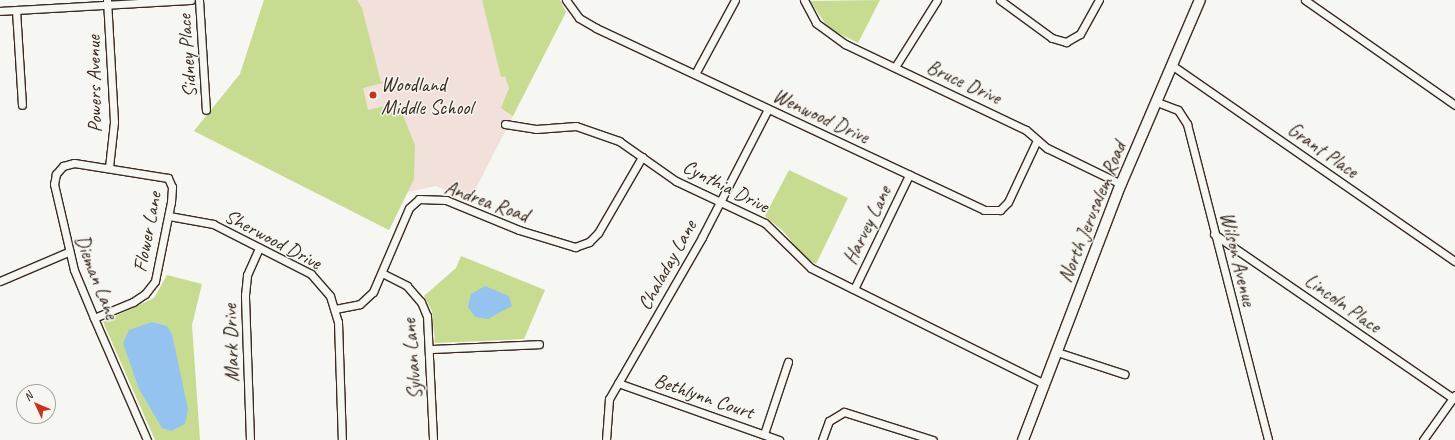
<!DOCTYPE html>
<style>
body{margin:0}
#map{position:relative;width:1455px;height:440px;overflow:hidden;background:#f6f6f2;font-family:Caveat,sans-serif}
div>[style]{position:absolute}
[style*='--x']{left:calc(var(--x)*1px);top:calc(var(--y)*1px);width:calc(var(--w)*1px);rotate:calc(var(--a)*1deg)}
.built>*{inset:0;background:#f2e0da}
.green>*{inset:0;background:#c8dc91}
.water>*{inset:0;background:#94c3ef}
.roads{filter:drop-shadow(1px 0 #3b2a1e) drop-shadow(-1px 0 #3b2a1e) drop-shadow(0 1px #3b2a1e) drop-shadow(0 -1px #3b2a1e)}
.minor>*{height:7px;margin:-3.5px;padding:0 3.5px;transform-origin:3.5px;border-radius:3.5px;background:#f6f6f2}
.secondary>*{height:10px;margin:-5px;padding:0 5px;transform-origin:5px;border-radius:5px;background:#f6f6f2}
.dots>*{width:11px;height:11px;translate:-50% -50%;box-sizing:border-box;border:2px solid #f6f6f2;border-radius:50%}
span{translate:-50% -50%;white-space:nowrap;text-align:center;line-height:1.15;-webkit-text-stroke:3px #f6f6f2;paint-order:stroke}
.street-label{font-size:20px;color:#3b2a1e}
.poi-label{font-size:20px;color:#3b2a1e}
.left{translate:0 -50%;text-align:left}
.north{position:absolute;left:16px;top:384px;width:40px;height:40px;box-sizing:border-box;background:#f6f6f2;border:1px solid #aba49d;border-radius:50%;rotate:314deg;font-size:11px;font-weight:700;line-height:16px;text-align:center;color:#3b2a1e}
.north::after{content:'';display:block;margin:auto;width:14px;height:18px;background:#c8321e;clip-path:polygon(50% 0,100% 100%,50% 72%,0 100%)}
</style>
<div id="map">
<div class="built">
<div style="clip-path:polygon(264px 0,560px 0,566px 12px,470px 200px,436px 186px,408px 192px,389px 230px,194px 131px,240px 74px)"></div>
</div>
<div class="green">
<div style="clip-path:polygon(264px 0,357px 0,362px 8px,381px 82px,398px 79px,363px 88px,368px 110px,398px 103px,415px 145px,414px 179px,389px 230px,194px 131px,240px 74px)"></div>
<div style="clip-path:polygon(482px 0,560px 0,566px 12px,513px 116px,501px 108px,509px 88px,505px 76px,501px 77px)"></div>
<div style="clip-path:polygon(880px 0,858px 43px,828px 28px,810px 1px)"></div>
<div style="clip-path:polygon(789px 170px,848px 198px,816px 264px,804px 257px,784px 232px,765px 216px)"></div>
<div style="clip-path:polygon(461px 256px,545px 290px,524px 339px,435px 343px,432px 311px,424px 296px,456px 268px)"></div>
<div style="clip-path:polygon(167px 275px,202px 284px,192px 325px,200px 440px,155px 440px,103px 322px,154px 298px)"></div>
</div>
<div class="water">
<div style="clip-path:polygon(485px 286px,509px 296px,512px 306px,488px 319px,475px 317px,468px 307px,471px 294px)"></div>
<div style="clip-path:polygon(152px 322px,167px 326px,172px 334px,188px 409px,185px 424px,171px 431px,162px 428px,139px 389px,123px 343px,129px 330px)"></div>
</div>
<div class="roads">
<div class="minor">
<div style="--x:107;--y:0;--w:122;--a:86.7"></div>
<div style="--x:114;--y:122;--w:45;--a:96.3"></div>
<div style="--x:199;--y:0;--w:110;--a:86.4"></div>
<div style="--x:566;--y:0;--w:22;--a:54"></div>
<div style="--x:579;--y:18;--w:20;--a:30"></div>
<div style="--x:596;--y:28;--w:429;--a:25.1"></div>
<div style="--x:984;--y:210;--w:16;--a:0"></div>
<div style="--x:1000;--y:210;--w:11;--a:-45"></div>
<div style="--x:1008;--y:202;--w:68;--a:-64.9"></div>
<div style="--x:804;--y:0;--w:26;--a:62"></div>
<div style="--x:816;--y:23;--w:36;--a:36"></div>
<div style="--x:845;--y:44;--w:200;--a:25.4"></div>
<div style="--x:1026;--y:130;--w:28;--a:41"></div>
<div style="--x:1047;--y:148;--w:82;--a:25.9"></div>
<div style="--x:1000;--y:0;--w:64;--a:36.2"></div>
<div style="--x:1052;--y:38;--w:15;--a:16"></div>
<div style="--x:1066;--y:42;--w:16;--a:-30"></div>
<div style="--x:1080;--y:34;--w:39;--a:-61"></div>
<div style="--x:1305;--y:0;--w:183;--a:35"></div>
<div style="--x:16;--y:10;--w:95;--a:86.4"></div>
<div style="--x:0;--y:11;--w:191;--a:-3.3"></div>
<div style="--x:1173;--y:66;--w:343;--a:34.7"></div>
<div style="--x:895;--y:67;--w:79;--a:-57.9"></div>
<div style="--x:695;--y:74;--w:84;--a:-61.6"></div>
<div style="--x:1157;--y:102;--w:22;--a:21"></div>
<div style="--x:1178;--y:110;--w:17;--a:57"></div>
<div style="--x:1187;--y:124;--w:326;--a:75.6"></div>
<div style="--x:505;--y:124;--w:31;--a:9"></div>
<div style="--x:536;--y:129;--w:40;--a:-4.3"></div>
<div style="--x:576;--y:126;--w:46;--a:19.2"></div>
<div style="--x:619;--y:141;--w:70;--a:35.1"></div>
<div style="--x:676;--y:181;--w:98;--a:25.3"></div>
<div style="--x:765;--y:223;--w:64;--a:44.4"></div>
<div style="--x:811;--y:268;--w:261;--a:26.4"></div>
<div style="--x:169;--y:216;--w:45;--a:10.3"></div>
<div style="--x:213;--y:224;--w:110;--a:27"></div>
<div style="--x:311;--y:274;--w:29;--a:49"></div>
<div style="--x:330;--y:296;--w:27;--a:73"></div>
<div style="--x:338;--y:322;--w:118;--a:88.1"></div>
<div style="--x:1214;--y:234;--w:290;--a:34.5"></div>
<div style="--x:382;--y:273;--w:28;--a:27"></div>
<div style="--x:407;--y:286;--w:21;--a:49"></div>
<div style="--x:421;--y:302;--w:15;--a:67"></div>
<div style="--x:427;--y:316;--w:124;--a:87.2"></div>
<div style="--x:0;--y:281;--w:74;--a:-23.1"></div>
<div style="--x:854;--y:289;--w:127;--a:-64.2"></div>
<div style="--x:335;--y:309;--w:25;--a:-11"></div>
<div style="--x:360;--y:304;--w:18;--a:-43"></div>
<div style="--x:373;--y:292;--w:91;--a:-66.8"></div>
<div style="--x:409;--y:208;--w:13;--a:-42"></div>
<div style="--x:419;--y:199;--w:27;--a:2"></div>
<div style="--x:446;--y:200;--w:79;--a:22.3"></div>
<div style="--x:519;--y:230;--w:59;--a:16.9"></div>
<div style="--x:575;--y:247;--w:15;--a:-20"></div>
<div style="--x:589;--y:242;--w:13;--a:-45"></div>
<div style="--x:598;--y:233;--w:88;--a:-59.9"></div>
<div style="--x:94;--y:318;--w:42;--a:-22.3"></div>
<div style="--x:133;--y:302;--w:14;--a:-34"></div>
<div style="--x:145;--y:294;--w:16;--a:-52"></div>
<div style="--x:155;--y:281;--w:81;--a:-78.6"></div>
<div style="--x:171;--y:202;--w:15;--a:-86"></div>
<div style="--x:172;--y:187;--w:10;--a:-114"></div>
<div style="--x:168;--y:178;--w:95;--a:-170.9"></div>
<div style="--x:74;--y:163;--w:11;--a:165"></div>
<div style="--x:63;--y:166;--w:11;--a:131"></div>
<div style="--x:56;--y:174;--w:10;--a:101"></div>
<div style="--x:54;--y:184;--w:88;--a:76.9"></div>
<div style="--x:74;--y:270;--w:52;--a:67.4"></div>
<div style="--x:94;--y:318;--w:133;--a:66.5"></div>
<div style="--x:430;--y:349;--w:109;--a:-2.6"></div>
<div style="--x:1057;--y:352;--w:71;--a:18.2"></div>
<div style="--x:618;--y:383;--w:171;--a:19.5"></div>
<div style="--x:764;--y:434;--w:76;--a:-71.6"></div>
<div style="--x:250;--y:440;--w:145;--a:-92"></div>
<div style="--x:245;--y:295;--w:20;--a:-84"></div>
<div style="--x:247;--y:275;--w:30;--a:-66"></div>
<div style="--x:606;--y:440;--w:41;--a:-85.8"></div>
<div style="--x:609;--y:399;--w:187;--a:-60.1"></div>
<div style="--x:702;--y:237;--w:144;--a:-62.7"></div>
<div style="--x:822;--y:440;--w:20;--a:-70"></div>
<div style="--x:829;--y:421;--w:17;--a:-31"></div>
<div style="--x:844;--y:412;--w:93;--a:17.5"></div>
<div style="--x:1423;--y:440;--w:55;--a:-54.6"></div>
</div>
<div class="secondary">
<div style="--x:1023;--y:440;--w:274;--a:-69.1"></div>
<div style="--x:1121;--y:184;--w:200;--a:-66.8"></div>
</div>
</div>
<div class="dots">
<div style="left:373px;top:95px;background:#c8321e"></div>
</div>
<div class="street-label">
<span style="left:187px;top:56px;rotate:-94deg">Sidney Place</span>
<span style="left:964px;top:82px;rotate:25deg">Bruce Drive</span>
<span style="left:94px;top:84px;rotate:-91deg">Powers Avenue</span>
<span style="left:821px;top:116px;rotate:25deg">Wenwood Drive</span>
<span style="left:1323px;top:150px;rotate:35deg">Grant Place</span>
<span style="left:726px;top:186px;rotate:27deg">Cynthia Drive</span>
<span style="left:487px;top:201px;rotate:20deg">Andrea Road</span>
<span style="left:1092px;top:212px;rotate:-68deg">North Jerusalem Road</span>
<span style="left:867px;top:225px;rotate:-64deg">Harvey Lane</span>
<span style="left:147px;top:232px;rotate:-79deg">Flower Lane</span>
<span style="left:273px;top:239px;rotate:28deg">Sherwood Drive</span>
<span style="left:1238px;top:259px;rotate:76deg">Wilson Avenue</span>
<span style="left:667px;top:265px;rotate:-61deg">Chaladay Lane</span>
<span style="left:97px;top:277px;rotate:69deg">Dieman Lane</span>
<span style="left:1343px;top:303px;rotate:35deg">Lincoln Place</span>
<span style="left:231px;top:343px;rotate:-92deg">Mark Drive</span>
<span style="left:412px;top:359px;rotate:-95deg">Sylvan Lane</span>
<span style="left:704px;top:396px;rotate:19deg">Bethlynn Court</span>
</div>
<div class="poi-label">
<span class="left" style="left:381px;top:96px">Woodland<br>Middle School</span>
</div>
<div class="north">N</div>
</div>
